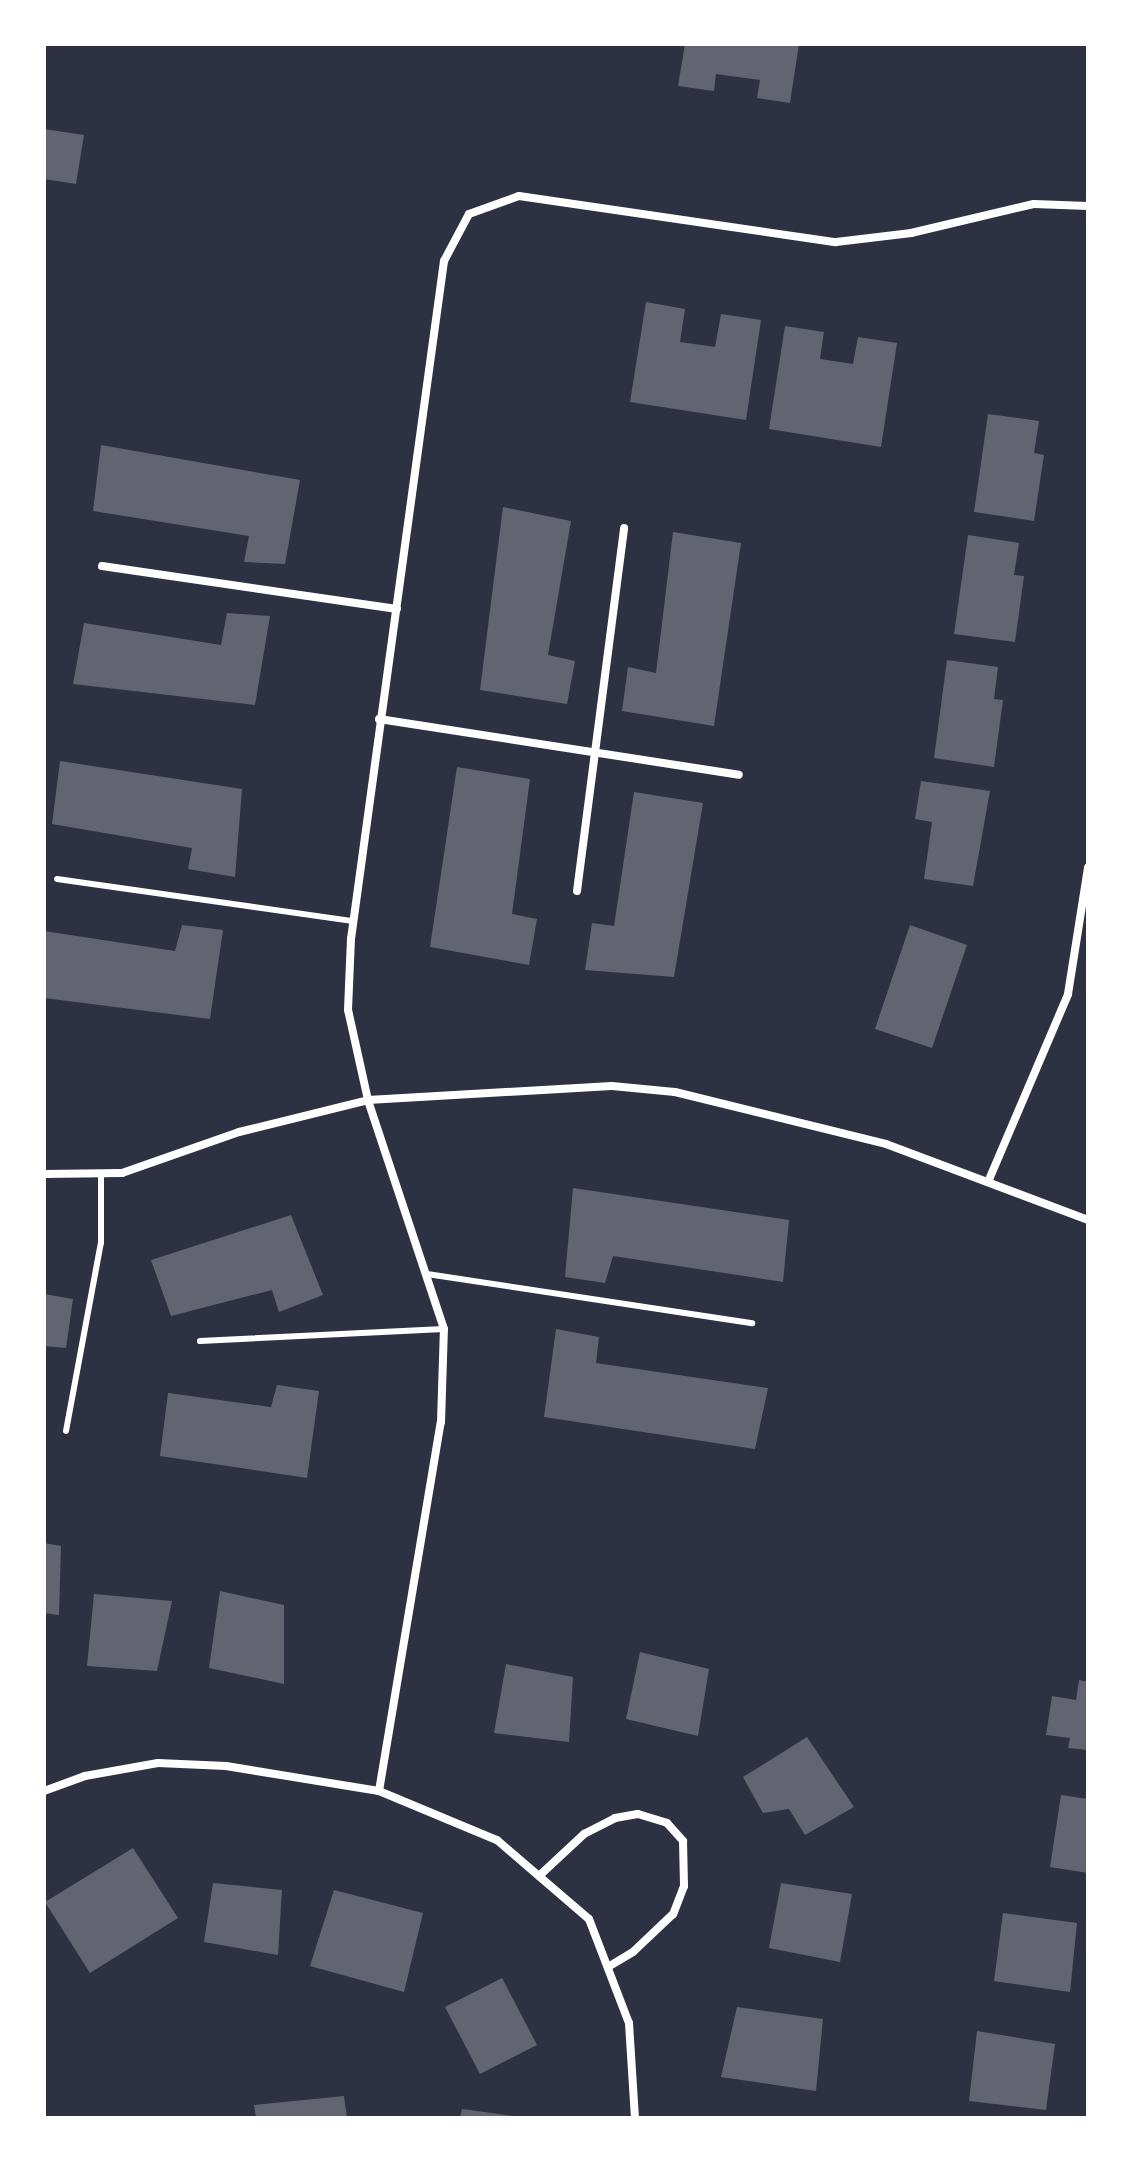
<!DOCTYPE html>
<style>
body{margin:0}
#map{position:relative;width:1132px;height:2162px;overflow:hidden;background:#2d3142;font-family:Figtree,sans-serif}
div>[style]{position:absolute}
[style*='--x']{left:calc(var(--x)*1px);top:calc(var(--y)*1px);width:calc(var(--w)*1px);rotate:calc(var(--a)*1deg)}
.building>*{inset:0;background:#626471}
.service>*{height:6px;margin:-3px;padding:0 3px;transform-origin:3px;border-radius:3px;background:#fff}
.minor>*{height:8px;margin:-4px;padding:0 4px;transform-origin:4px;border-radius:4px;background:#fff}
span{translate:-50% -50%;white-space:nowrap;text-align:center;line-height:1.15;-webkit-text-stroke:6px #fff;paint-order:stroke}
.frame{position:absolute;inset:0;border:46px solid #fff;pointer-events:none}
</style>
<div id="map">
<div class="building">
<div style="clip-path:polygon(685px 44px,799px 44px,790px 103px,757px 98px,760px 80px,716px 74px,714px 91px,678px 86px)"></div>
<div style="clip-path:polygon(44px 129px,84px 135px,76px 184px,44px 179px)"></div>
<div style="clip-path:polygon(646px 302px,685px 309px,680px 342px,715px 347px,721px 314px,761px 320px,746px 420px,630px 402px)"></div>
<div style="clip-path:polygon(785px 326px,824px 332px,820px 359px,853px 364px,858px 337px,897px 343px,881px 447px,769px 429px)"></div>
<div style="clip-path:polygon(988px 414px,1039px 421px,1034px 453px,1044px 455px,1034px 521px,974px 512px)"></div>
<div style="clip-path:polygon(101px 445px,300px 480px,285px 564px,244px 562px,249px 536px,93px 511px)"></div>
<div style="clip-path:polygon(503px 507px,571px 521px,548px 655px,575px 661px,567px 704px,480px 690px)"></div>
<div style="clip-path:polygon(673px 532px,741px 543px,714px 726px,622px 711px,628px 667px,656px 673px)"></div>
<div style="clip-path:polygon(968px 535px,1019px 543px,1014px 575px,1024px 576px,1015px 642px,954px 634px)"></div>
<div style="clip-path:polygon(227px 613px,270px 616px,255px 705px,73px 684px,84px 623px,221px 645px)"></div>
<div style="clip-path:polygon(947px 660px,998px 667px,994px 699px,1003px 700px,994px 767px,934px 758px)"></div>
<div style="clip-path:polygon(60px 761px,242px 789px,235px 877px,188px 869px,192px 848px,52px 824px)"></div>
<div style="clip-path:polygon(457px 767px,530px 779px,512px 914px,537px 919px,529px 965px,430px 947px)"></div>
<div style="clip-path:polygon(921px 781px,990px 791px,973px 886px,924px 879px,932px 822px,915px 819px)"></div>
<div style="clip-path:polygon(634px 792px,703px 803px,674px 977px,585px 970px,592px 923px,614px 926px)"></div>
<div style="clip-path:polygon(182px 925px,223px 930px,210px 1019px,44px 998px,44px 931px,175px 951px)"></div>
<div style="clip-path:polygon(910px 925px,967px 945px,932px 1048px,875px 1029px)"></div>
<div style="clip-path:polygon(573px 1188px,789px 1220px,783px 1282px,613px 1256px,605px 1283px,565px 1277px)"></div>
<div style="clip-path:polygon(291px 1215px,323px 1295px,279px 1312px,272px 1290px,171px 1316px,151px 1260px)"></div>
<div style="clip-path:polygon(44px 1294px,73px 1299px,66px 1348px,44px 1346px)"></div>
<div style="clip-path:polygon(556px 1329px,599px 1337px,596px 1363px,768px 1388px,755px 1449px,544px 1417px)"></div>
<div style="clip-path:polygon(277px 1385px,319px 1391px,307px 1478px,160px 1456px,168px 1393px,271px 1407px)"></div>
<div style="clip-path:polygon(44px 1543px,61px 1546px,59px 1615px,44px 1613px)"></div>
<div style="clip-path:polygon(220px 1591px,284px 1605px,284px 1684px,209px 1668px)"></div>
<div style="clip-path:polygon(94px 1594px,172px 1601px,157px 1671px,87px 1666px)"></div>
<div style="clip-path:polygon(640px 1652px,709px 1669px,698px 1736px,626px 1719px)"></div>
<div style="clip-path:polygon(506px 1664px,573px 1677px,569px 1742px,494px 1733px)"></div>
<div style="clip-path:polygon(1079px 1680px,1088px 1682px,1088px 1750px,1068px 1748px,1070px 1738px,1046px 1735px,1052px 1696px,1076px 1700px)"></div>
<div style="clip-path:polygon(807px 1737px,854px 1807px,805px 1835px,789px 1809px,763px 1813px,743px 1777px)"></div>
<div style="clip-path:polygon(1061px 1795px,1088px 1799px,1088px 1873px,1050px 1867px)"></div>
<div style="clip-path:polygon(133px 1848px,178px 1918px,90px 1973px,45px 1902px)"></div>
<div style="clip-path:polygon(213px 1883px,282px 1890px,278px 1955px,204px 1942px)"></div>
<div style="clip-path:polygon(781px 1883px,852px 1894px,840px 1962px,769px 1948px)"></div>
<div style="clip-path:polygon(334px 1890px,423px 1913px,404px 1992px,310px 1966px)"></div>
<div style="clip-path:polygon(1003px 1913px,1077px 1923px,1070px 1992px,994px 1981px)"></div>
<div style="clip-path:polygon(502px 1978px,537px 2045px,480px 2074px,445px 2007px)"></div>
<div style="clip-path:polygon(737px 2007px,823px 2019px,816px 2091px,721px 2077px)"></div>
<div style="clip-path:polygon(977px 2031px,1055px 2044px,1046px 2110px,969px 2101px)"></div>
<div style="clip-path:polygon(344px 2096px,347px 2118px,256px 2118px,254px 2105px)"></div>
<div style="clip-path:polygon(462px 2109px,513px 2116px,513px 2118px,460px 2118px)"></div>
</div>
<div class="service">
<div style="--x:57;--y:879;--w:299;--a:8.1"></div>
<div style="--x:427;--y:1274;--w:329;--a:8.6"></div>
<div style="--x:200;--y:1341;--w:244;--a:-2.8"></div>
<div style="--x:66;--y:1431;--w:191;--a:-79.5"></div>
<div style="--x:101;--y:1243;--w:69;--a:-90"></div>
</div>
<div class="minor">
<div style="--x:102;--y:566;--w:298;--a:8.3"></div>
<div style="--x:379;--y:719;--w:364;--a:8.8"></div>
<div style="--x:577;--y:891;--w:366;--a:-82.6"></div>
<div style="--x:44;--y:1174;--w:78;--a:-0.7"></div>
<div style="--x:122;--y:1173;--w:124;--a:-19.3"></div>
<div style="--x:239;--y:1132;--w:133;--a:-13.9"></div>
<div style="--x:368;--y:1100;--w:244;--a:-3.3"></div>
<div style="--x:612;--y:1086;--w:63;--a:5.4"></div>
<div style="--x:675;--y:1092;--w:217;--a:13.8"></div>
<div style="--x:886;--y:1144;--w:216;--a:20.6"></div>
<div style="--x:988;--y:1182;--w:204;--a:-66.9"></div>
<div style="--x:1068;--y:994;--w:128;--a:-81"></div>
<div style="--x:44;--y:1791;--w:44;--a:-20.1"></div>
<div style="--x:85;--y:1776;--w:74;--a:-10.1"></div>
<div style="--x:158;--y:1763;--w:68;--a:2.5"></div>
<div style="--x:226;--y:1766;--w:155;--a:9.3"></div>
<div style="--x:379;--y:1791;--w:128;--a:22.6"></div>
<div style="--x:497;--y:1840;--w:121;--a:40.7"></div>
<div style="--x:589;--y:1919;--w:111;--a:69"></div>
<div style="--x:629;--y:2023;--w:95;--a:86.4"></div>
<div style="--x:379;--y:1791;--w:374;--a:-80.5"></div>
<div style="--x:441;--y:1422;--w:93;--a:-88.2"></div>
<div style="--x:444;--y:1329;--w:241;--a:-108.4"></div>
<div style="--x:368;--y:1100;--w:92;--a:-102.5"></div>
<div style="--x:348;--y:1010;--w:71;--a:-87.6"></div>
<div style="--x:351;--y:939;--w:684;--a:-82.19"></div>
<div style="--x:444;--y:261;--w:53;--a:-62"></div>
<div style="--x:469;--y:214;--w:53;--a:-19.8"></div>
<div style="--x:519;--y:196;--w:320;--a:8.3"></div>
<div style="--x:836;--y:242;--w:76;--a:-6.8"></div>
<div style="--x:911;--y:233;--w:126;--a:-13.3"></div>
<div style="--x:1034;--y:204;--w:54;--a:2.1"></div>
<div style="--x:539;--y:1876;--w:62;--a:-43"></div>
<div style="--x:584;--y:1834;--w:35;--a:-27"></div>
<div style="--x:615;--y:1818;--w:23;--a:-10"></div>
<div style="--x:638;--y:1814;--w:30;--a:17"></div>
<div style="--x:667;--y:1823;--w:24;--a:48"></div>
<div style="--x:683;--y:1841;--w:45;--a:88.7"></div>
<div style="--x:684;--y:1886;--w:30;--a:111"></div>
<div style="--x:673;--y:1914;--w:55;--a:136.5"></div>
<div style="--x:633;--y:1952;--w:29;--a:149"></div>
</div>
<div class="frame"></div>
</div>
